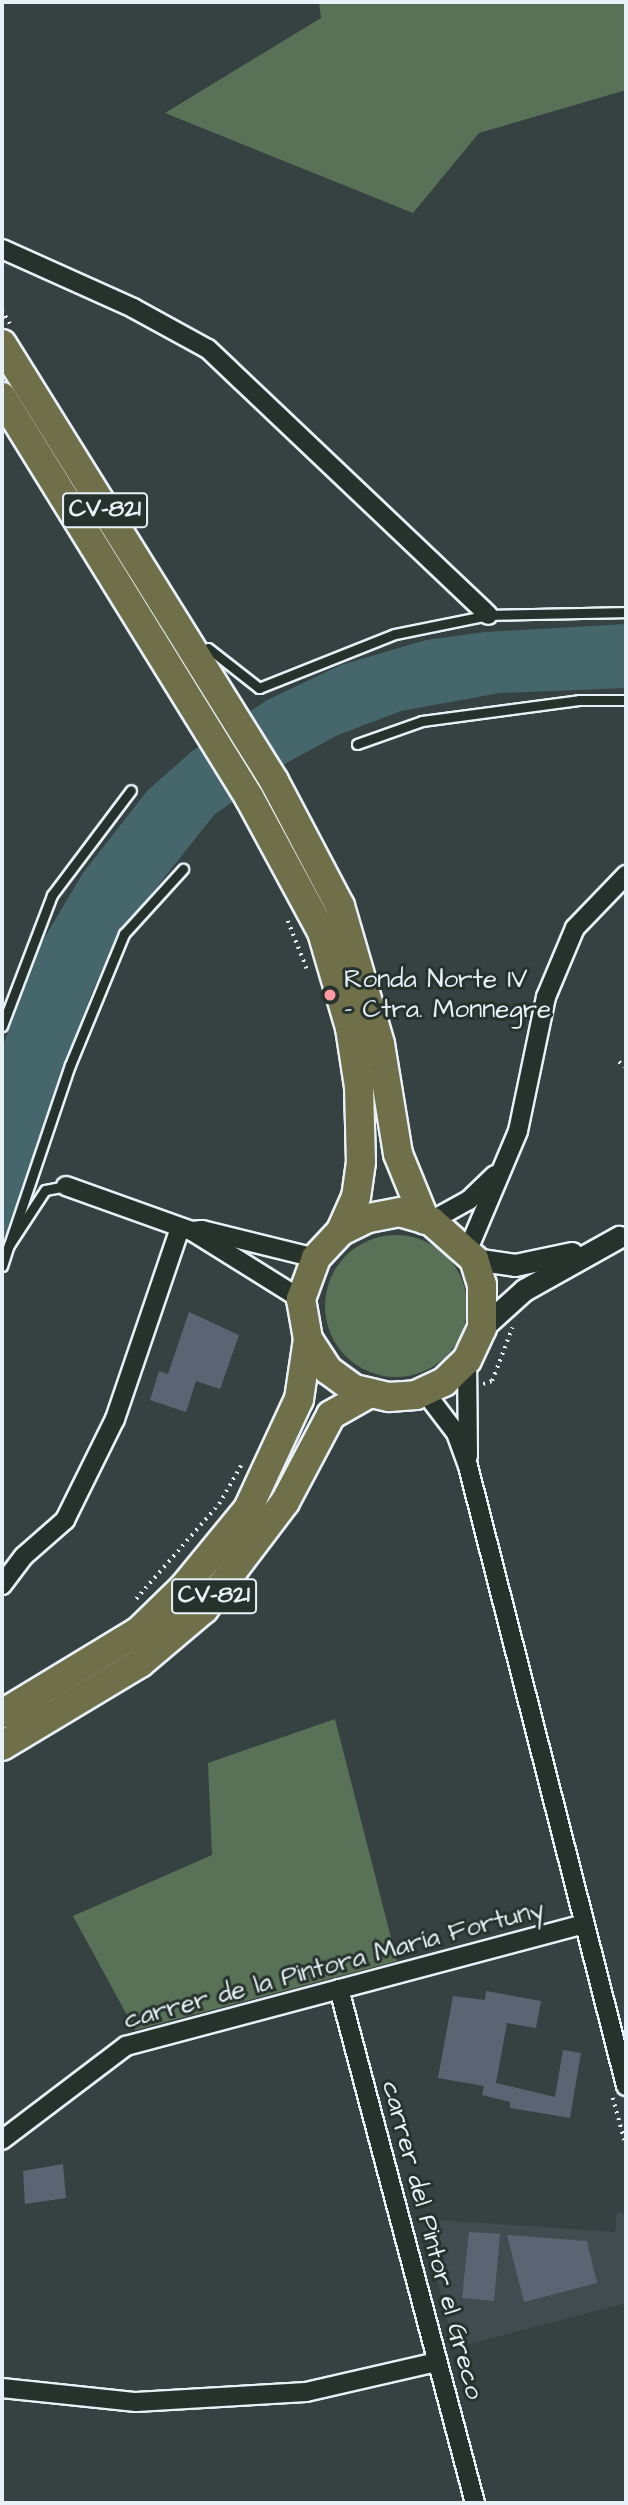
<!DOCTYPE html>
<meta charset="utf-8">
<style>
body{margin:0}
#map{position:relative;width:628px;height:2505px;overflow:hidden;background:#364242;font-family:"Architects Daughter",sans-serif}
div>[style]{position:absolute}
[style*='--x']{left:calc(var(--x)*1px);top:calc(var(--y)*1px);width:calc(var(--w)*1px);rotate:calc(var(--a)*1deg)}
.built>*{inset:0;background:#414c50}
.green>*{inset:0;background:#587157}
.round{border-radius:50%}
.water>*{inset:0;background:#45666b}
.building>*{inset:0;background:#5b6472}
.path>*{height:3.5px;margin-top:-1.75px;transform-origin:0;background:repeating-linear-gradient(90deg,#e8f1f8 0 2px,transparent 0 7px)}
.roads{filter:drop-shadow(2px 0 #e8f1f8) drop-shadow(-2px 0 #e8f1f8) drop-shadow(0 2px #e8f1f8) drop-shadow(0 -2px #e8f1f8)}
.service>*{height:9px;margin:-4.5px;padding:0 4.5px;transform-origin:4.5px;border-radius:4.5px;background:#26332d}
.minor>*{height:18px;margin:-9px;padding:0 9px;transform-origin:9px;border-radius:9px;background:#26332d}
.tertiary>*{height:21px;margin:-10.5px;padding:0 10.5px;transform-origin:10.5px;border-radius:10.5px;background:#26332d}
.primary>*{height:28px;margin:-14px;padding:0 14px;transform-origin:14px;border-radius:14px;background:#6f704a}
.dots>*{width:19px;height:19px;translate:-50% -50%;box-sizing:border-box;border:4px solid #26332d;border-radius:50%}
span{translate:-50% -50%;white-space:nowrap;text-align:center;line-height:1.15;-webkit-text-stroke:6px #26332d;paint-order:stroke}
.shield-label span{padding:2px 5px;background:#26332d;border:2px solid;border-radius:5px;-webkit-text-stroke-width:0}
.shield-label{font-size:24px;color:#e8f1f8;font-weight:700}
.poi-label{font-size:26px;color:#e8f1f8}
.left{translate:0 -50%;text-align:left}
.street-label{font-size:26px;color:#e8f1f8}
.frame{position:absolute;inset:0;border:4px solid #e8f1f8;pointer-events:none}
</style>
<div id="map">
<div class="built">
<div style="clip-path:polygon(617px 2212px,626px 2213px,626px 2303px,454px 2348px,423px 2219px,615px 2232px)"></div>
</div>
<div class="green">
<div style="clip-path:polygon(319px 2px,626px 2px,626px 90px,479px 133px,413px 213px,165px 113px,321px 18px)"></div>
<div class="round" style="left:325px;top:1235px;width:142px;height:142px"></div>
<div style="clip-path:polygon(335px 1719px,397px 1961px,135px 2030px,73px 1916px,212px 1855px,208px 1763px)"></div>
</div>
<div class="water">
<div style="clip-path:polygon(626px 624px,626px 688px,500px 693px,401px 711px,338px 735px,288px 762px,214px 815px,118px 936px,92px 992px,2px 1245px,2px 1048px,43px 940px,83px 873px,147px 791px,191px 752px,267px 700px,341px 665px,426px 640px,485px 632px)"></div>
</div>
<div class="building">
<div style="clip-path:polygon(189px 1312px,239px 1335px,220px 1389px,196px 1381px,186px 1412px,150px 1400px,159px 1371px,168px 1374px)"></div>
<div style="clip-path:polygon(486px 1991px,541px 2001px,536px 2028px,507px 2023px,496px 2083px,555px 2097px,563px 2050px,581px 2053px,570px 2118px,510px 2108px,510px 2102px,482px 2095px,484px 2086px,438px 2078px,453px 1996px,485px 2000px)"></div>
<div style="clip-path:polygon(63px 2164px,66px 2198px,25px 2204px,23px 2171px)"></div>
<div style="clip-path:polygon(469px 2232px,500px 2234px,494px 2301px,462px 2298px)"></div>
<div style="clip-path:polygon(507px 2235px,587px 2241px,597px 2283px,524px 2302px)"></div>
</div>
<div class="path">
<div style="--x:2;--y:310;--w:16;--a:60"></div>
<div style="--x:288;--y:921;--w:52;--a:68.4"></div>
<div style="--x:619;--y:1062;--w:9;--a:36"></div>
<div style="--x:483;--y:1384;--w:9;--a:-18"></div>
<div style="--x:492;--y:1381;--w:57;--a:-69.3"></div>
<div style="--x:136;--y:1599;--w:126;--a:-48.9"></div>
<div style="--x:219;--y:1504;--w:48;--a:-60.3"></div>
<div style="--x:613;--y:2098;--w:50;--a:74.8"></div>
</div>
<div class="roads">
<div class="service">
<div style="--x:208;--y:648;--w:65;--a:38.1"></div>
<div style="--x:259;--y:688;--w:146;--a:-21.7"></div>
<div style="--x:395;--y:634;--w:95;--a:-11.5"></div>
<div style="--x:488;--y:615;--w:138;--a:-1.2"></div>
<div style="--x:357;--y:744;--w:69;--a:-19.5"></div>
<div style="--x:422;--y:721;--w:158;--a:-7.6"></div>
<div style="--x:579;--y:700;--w:47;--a:0"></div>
<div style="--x:2;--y:1026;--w:140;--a:-69.1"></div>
<div style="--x:52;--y:895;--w:131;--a:-53"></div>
<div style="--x:66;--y:1186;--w:21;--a:169"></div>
<div style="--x:45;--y:1190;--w:66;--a:123.2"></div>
<div style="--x:9;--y:1245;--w:190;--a:-71.3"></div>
<div style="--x:70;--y:1065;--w:142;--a:-67.6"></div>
<div style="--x:124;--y:934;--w:88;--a:-47.8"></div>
<div style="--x:2;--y:1266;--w:22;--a:-72"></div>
</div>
<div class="minor">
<div style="--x:2;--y:249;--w:144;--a:24.2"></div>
<div style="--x:133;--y:308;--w:85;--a:28.7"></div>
<div style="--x:208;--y:349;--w:386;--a:43.5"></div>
<div style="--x:66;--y:1186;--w:134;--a:19.7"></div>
<div style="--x:192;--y:1231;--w:128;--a:32"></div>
<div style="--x:431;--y:1221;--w:43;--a:-28.9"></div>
<div style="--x:469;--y:1200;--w:36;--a:-44"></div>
<div style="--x:192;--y:1231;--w:10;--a:-6"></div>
<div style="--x:202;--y:1230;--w:117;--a:13.8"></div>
<div style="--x:467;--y:1252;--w:131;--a:-67.1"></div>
<div style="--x:518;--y:1131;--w:137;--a:-78.2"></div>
<div style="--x:546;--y:997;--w:75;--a:-67.2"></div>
<div style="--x:575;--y:928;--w:74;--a:-46.1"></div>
<div style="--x:467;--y:1360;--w:96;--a:89.4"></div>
<div style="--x:424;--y:1391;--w:53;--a:52.7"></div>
<div style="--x:456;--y:1433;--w:35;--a:70"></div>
<div style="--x:468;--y:1466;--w:640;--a:75.7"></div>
<div style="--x:2;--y:1585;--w:36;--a:-53"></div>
<div style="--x:24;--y:1556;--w:55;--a:-41.3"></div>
<div style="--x:65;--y:1520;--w:113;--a:-63.7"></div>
<div style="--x:115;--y:1419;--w:202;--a:-71.2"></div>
<div style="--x:339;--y:1989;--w:532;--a:75.18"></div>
<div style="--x:2;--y:2140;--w:156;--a:-37.2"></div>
<div style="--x:126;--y:2046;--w:474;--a:-14.9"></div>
<div style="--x:2;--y:2388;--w:135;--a:6"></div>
<div style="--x:136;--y:2402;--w:170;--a:-3.4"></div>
<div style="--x:306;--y:2392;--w:134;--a:-12.9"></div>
</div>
<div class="tertiary">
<div style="--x:474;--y:1259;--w:41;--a:8.3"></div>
<div style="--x:515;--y:1265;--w:58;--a:-11.9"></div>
<div style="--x:482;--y:1328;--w:57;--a:-42.1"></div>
<div style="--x:524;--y:1290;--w:109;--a:-29.2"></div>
</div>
<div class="primary">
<div style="--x:2;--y:344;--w:515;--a:58.1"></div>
<div style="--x:274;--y:781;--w:141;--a:62.2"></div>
<div style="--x:340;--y:906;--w:144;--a:73.8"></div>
<div style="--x:380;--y:1044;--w:111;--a:80.7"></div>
<div style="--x:398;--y:1154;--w:71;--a:67.8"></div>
<div style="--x:2;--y:397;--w:470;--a:58.3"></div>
<div style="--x:249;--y:797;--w:153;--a:61.6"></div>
<div style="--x:322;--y:932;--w:100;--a:73.7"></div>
<div style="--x:350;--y:1028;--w:60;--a:81.3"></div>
<div style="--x:359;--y:1087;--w:75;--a:88.5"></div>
<div style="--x:361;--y:1162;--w:35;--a:98"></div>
<div style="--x:356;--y:1197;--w:37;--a:114"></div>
<div style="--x:341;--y:1231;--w:37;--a:133"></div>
<div style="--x:316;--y:1258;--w:44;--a:110.1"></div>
<div style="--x:301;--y:1299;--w:41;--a:80.1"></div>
<div style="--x:308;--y:1339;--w:61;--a:98.5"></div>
<div style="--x:299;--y:1399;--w:121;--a:114.9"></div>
<div style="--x:248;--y:1509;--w:102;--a:129.4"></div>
<div style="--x:183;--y:1588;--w:62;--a:135.7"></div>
<div style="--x:139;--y:1631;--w:160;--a:148.8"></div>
<div style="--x:308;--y:1339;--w:37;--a:57"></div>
<div style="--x:328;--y:1370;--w:32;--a:36"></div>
<div style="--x:354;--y:1389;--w:36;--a:13"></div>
<div style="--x:389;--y:1397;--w:27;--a:-4"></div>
<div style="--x:416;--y:1395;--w:31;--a:-25"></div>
<div style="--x:444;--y:1382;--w:32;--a:-44"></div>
<div style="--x:467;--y:1360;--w:35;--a:-65"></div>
<div style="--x:482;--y:1328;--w:43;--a:-90"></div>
<div style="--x:482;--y:1285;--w:27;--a:-107"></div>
<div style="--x:474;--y:1259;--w:57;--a:-138.5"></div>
<div style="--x:431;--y:1221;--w:32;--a:-164"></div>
<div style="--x:400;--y:1212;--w:33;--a:169"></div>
<div style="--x:368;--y:1218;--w:30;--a:154"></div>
<div style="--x:2;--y:1746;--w:161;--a:-31"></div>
<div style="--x:140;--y:1663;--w:84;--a:-40.2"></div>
<div style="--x:204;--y:1609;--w:134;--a:-52.9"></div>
<div style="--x:285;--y:1502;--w:98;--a:-62.1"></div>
<div style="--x:331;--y:1415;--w:45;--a:-29.4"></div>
</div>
</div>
<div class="dots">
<div style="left:330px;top:995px;background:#ff9aa2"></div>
</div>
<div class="shield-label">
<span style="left:105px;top:510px">CV-821</span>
<span style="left:214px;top:1596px">CV-821</span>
</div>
<div class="poi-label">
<span class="left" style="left:344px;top:995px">Ronda Norte IV<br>- Ctra. Monnegre</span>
</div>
<div class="street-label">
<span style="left:334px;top:1965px;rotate:-15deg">carrer de la Pintora María Fortuny</span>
<span style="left:432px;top:2240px;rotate:75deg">carrer del Pintor el Greco</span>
</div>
<div class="frame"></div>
</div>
